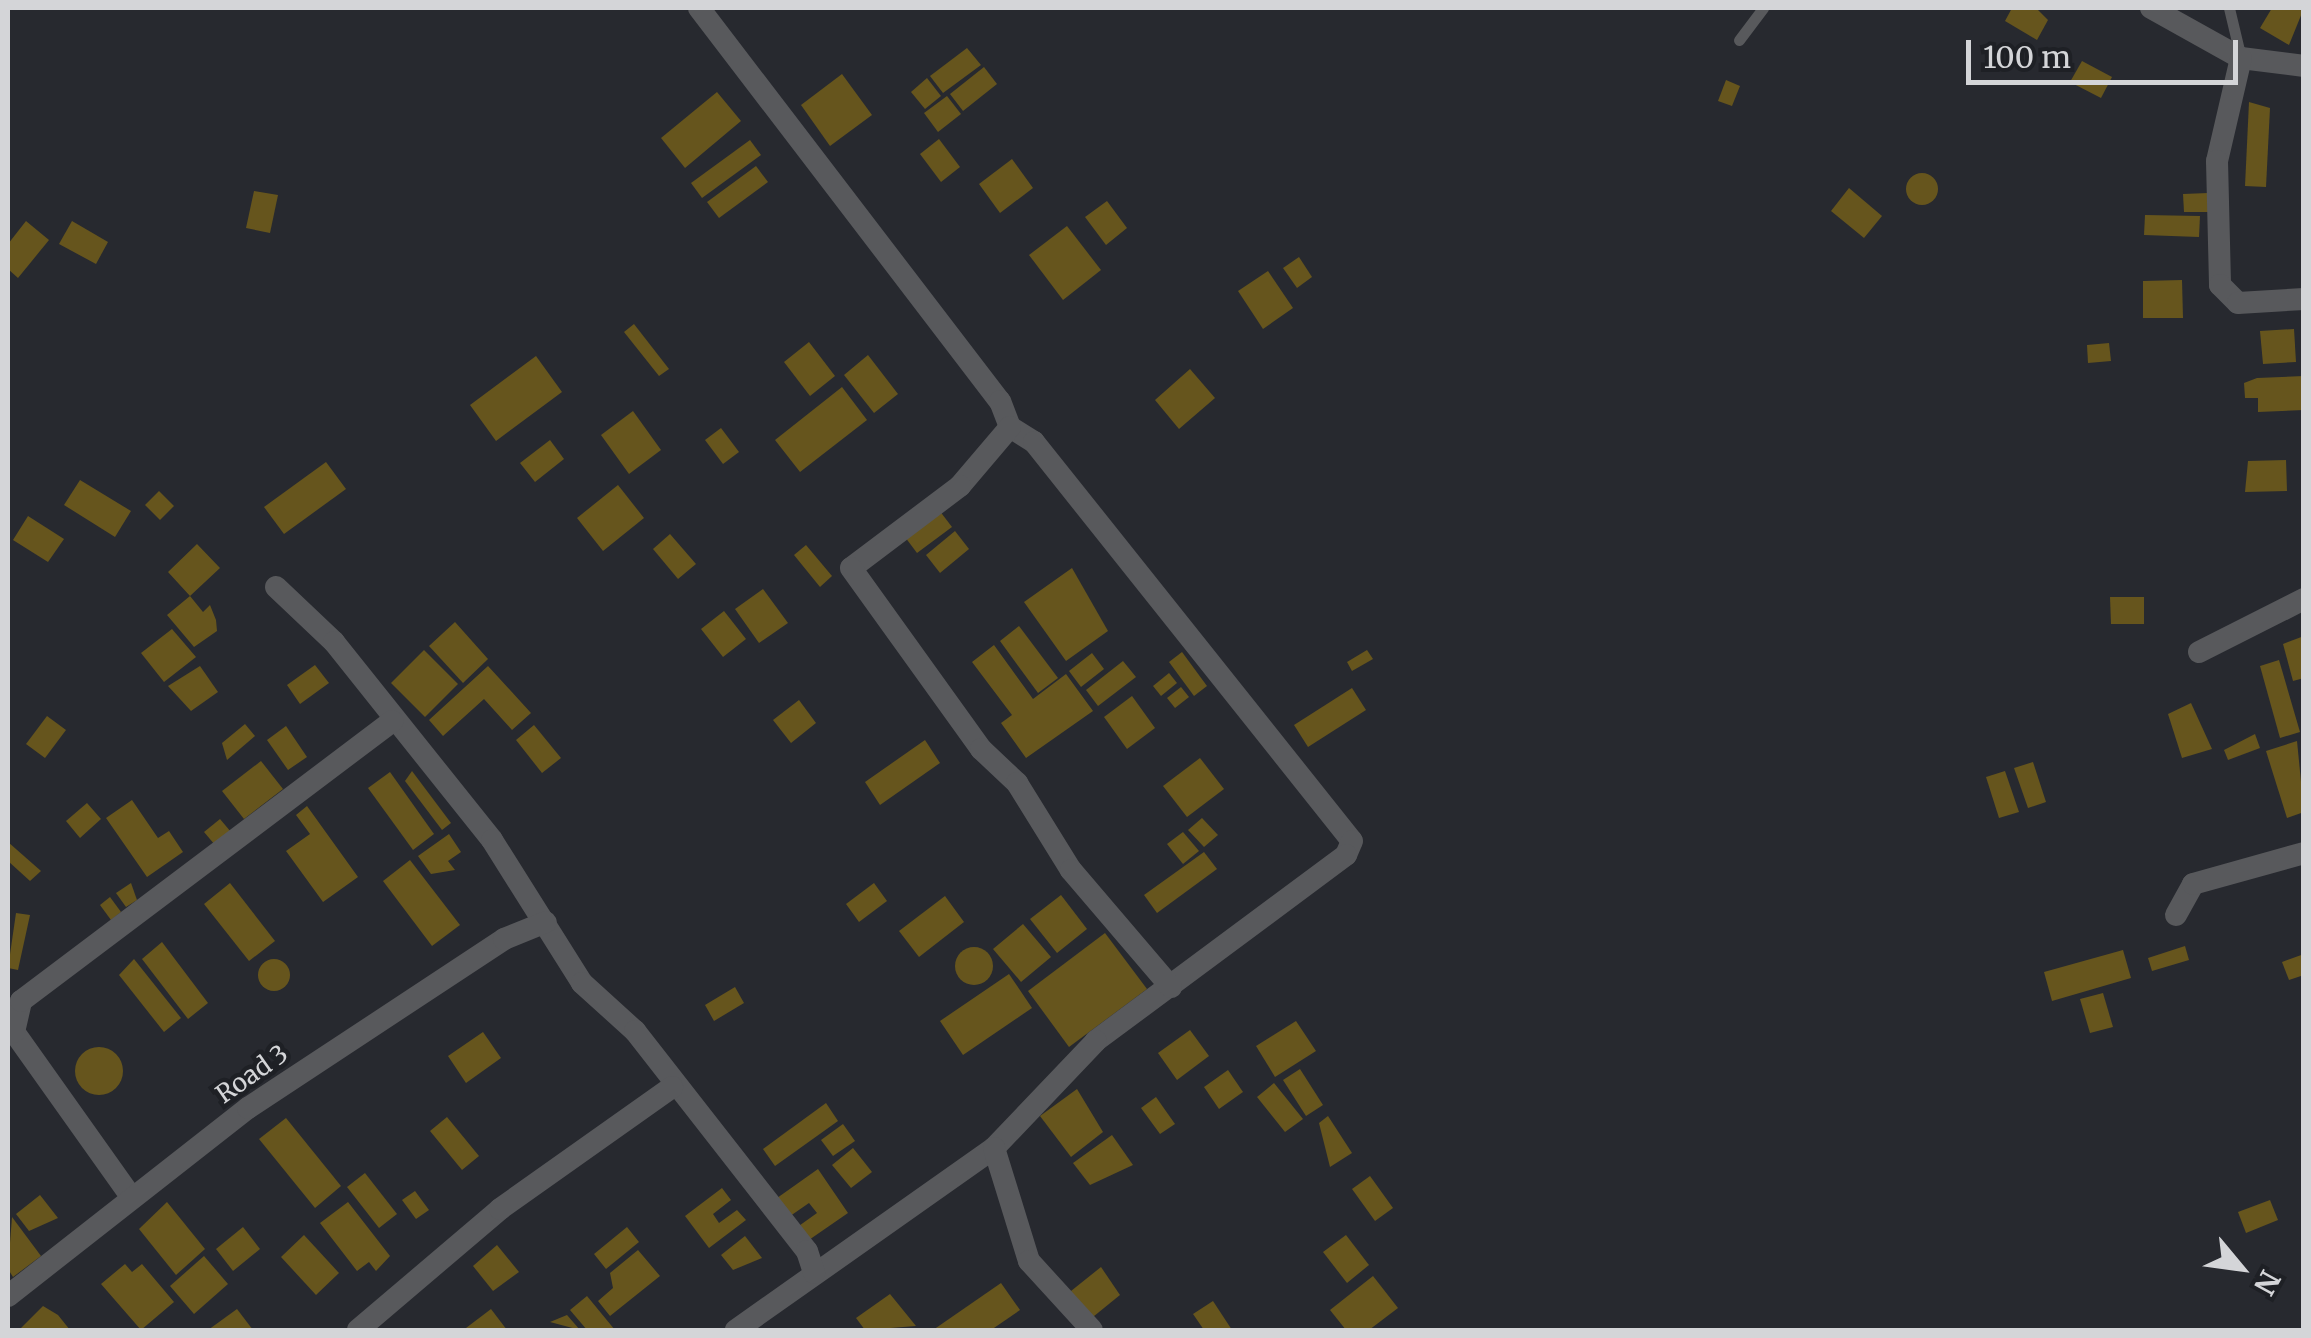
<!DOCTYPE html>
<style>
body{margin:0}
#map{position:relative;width:2311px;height:1338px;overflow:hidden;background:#27292f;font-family:Merriweather,serif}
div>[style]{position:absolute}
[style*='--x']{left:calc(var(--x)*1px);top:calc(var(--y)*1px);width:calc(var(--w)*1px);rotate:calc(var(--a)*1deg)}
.building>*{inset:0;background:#66551d}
.round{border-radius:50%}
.lane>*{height:11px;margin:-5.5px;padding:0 5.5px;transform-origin:5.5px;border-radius:5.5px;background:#58595c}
.street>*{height:22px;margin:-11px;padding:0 11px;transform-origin:11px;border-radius:11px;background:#58595c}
span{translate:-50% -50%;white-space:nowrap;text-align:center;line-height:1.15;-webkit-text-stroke:9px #1e2025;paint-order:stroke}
.street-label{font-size:25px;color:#d4d5d8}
.frame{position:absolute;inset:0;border:10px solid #d4d5d8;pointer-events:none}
.north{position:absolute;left:2191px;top:1218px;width:100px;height:100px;-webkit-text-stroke:8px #1e2025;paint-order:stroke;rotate:119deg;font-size:28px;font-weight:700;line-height:40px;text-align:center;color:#d4d5d8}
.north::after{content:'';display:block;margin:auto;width:35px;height:45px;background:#d4d5d8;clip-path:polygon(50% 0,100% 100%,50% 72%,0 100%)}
.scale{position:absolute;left:1966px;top:40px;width:272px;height:45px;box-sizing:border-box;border:5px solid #d4d5d8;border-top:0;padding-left:12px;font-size:30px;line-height:35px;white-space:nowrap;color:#d4d5d8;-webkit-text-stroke:8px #1e2025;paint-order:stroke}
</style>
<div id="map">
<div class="building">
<div style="clip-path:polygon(2012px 8px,2036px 8px,2048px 20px,2037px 40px,2005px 21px)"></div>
<div style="clip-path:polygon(2272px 8px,2304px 8px,2289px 45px,2260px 28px)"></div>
<div style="clip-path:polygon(967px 48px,981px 65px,943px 93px,930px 76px)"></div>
<div style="clip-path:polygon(2082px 61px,2112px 77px,2101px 98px,2070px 82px)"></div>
<div style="clip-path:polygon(984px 67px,997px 84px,963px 111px,950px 94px)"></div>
<div style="clip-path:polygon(842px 74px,872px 115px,830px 146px,801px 105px)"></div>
<div style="clip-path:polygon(927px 78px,941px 96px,925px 109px,911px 92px)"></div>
<div style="clip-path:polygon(1726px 80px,1740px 86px,1732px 106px,1718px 101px)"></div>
<div style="clip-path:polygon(717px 92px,741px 121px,685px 168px,661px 138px)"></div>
<div style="clip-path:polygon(947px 96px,961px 114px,938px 132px,924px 113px)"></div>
<div style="clip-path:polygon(2249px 102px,2270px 108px,2266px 187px,2245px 186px)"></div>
<div style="clip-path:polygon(939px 139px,960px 167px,941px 182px,920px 154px)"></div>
<div style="clip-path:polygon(750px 140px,761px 155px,702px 198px,691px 183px)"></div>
<div style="clip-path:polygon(1012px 159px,1033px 188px,1000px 213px,979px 184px)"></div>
<div style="clip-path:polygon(756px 166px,768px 182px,719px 218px,707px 202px)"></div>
<div class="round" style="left:1906px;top:173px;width:32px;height:32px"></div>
<div style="clip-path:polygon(1849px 188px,1882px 216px,1864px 238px,1831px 211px)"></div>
<div style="clip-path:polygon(254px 191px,278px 195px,270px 233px,246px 228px)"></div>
<div style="clip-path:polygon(2208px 193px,2208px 212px,2184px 212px,2183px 194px)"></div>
<div style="clip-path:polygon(1107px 201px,1127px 228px,1106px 245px,1085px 217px)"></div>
<div style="clip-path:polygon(2145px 215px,2200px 216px,2199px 237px,2144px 235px)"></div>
<div style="clip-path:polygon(26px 221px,49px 240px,18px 278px,8px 269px,8px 244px)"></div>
<div style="clip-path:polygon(72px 221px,108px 242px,96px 264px,59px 244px)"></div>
<div style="clip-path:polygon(1067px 226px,1101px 270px,1063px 300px,1029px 255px)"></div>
<div style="clip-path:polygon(1299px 257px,1312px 277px,1297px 288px,1283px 268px)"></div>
<div style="clip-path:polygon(1268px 271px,1293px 308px,1263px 329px,1238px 291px)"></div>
<div style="clip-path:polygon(2182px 280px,2183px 318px,2143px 318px,2143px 281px)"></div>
<div style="clip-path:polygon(634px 324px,669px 369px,659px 376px,624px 332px)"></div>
<div style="clip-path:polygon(2294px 329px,2296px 362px,2263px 364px,2260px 331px)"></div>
<div style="clip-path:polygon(809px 342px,835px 376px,810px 396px,784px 362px)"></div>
<div style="clip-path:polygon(2109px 343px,2111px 361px,2088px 363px,2087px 345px)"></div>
<div style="clip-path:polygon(868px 355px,898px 394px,874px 413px,844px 375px)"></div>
<div style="clip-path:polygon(536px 356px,562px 392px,496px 441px,470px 405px)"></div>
<div style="clip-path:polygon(1190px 369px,1215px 398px,1179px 429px,1155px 400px)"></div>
<div style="clip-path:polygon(2304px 376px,2304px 410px,2258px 412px,2258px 398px,2245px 398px,2244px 383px,2257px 378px)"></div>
<div style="clip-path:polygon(842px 387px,867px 420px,800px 472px,775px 440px)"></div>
<div style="clip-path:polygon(633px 411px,661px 450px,629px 474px,601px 435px)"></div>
<div style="clip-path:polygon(721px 428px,739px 452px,723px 464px,705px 440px)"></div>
<div style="clip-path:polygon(550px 440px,564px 459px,535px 482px,520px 463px)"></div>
<div style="clip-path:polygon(2286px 460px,2287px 491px,2245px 492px,2248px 461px)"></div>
<div style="clip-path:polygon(326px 462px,346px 489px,284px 534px,264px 507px)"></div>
<div style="clip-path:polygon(80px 480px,131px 511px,115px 537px,64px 505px)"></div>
<div style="clip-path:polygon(618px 485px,644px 518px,603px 551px,577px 518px)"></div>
<div style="clip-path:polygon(159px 491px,174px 506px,160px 520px,145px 505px)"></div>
<div style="clip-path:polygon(939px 510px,952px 527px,917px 553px,905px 537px)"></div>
<div style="clip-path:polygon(28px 516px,64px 539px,48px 562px,13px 540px)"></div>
<div style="clip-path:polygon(955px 531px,969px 549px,940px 573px,926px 555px)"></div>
<div style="clip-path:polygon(670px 534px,696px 564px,678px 579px,653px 549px)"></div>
<div style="clip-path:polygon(197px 544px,220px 568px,190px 596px,203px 612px,210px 605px,216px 620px,217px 631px,194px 647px,167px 615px,190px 596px,168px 572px)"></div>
<div style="clip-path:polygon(806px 545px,832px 576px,820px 587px,794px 555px)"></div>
<div style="clip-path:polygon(1072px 568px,1108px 631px,1066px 661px,1024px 602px)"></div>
<div style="clip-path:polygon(763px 589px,788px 623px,759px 643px,735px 609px)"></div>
<div style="clip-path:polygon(2110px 597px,2144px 597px,2144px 624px,2111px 624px)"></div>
<div style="clip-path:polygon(724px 611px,746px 639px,723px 657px,701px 629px)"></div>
<div style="clip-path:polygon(455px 622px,488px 659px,463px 683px,429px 646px)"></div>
<div style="clip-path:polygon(1019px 626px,1058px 678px,1038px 693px,1000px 641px)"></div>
<div style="clip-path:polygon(172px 629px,196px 657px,164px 682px,141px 653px)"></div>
<div style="clip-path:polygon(2304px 636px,2304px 678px,2293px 681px,2283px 644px)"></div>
<div style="clip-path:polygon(994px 645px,1033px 699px,1066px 674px,1093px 711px,1026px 758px,1001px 723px,1012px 715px,972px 662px)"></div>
<div style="clip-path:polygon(424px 650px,458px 684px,425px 717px,391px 683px)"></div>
<div style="clip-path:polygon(1367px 650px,1373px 659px,1352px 671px,1347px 662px)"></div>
<div style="clip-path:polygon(1182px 652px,1207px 686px,1194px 696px,1169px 662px)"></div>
<div style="clip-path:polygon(1092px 653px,1104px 669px,1081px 687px,1069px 671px)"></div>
<div style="clip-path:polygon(2279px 660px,2300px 732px,2280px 738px,2260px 666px)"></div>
<div style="clip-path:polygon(1123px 661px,1136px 677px,1098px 706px,1086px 690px)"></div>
<div style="clip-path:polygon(315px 665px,329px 683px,300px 704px,287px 685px)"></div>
<div style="clip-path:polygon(200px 666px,218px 692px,191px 711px,168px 686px)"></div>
<div style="clip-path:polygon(488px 666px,531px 713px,512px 730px,484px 699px,443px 736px,429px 720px)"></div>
<div style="clip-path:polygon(1169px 673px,1177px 683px,1161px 696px,1153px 686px)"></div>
<div style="clip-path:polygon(1181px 687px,1189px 697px,1175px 708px,1167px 698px)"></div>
<div style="clip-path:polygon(1352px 688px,1366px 710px,1308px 747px,1294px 725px)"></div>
<div style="clip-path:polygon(1132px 696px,1155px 728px,1127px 749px,1104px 717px)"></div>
<div style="clip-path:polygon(799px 700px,816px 723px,791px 743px,773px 720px)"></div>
<div style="clip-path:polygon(2191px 703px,2212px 749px,2182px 758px,2168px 714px)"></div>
<div style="clip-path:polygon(47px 716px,66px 730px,45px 758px,26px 744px)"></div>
<div style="clip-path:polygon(245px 724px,255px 736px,227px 760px,222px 743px)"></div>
<div style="clip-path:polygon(534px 725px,561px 758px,542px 773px,516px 740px)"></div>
<div style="clip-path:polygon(286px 726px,307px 757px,288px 770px,267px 740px)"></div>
<div style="clip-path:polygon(2255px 734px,2260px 748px,2228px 760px,2224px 750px)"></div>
<div style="clip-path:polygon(925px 740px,940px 763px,880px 805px,865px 782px)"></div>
<div style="clip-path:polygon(2297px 741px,2304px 812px,2287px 818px,2266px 751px)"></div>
<div style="clip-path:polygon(1200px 758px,1224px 789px,1187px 817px,1163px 786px)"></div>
<div style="clip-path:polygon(261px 761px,283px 789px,244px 819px,222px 791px)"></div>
<div style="clip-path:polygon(2033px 762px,2046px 802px,2028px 808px,2014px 768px)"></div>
<div style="clip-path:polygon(412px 771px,451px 823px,442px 830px,405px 781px)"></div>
<div style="clip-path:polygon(2005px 771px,2019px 812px,1999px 818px,1986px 777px)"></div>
<div style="clip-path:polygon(390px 772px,434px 834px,413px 850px,368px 788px)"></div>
<div style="clip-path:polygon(132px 800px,158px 838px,169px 831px,183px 852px,147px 877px,106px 818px)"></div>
<div style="clip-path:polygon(87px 803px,101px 819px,80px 838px,66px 821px)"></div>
<div style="clip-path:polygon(307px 806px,358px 877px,323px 902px,286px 851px,310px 834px,296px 815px)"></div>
<div style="clip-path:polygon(1202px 818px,1218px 835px,1204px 847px,1188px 830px)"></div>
<div style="clip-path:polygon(220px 819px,231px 832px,215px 845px,204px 832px)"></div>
<div style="clip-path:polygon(1183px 832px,1199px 851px,1183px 864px,1167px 844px)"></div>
<div style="clip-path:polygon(449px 834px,461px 852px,448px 861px,455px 870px,431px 874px,418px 856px)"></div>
<div style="clip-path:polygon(8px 842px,41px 871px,30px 881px,8px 861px)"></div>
<div style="clip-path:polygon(1204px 852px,1217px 869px,1157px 913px,1144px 895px)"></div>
<div style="clip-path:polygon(410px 860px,460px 925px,432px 946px,383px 881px)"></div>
<div style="clip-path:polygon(131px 883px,137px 900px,126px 907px,116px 893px)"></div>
<div style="clip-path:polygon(230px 883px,275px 941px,249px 961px,204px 904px)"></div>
<div style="clip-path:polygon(874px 883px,887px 901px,859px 922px,846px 904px)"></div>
<div style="clip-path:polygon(1061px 895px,1087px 929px,1057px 953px,1030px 919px)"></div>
<div style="clip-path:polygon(945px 896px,964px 922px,919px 957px,899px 931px)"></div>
<div style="clip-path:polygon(110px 897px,121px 912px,111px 920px,100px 905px)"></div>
<div style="clip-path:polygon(16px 913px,30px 915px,18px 970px,8px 968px)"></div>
<div style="clip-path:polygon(1023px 924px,1051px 957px,1021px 982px,993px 949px)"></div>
<div style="clip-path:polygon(1105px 933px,1147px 989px,1069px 1047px,1028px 991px)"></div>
<div style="clip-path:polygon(162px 942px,208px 1003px,188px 1019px,142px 959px)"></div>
<div style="clip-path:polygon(2185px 946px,2189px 960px,2152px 971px,2148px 958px)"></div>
<div class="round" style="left:955px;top:947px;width:38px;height:38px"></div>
<div style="clip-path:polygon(2123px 950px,2131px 978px,2052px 1001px,2044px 972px)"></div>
<div style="clip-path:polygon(2304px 954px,2304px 975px,2289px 980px,2282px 962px)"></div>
<div style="clip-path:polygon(134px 959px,181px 1018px,164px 1032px,119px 975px)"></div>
<div class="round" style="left:258px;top:959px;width:32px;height:32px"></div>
<div style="clip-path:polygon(1009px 974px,1032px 1008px,963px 1055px,940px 1021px)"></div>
<div style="clip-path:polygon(735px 987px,744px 1003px,714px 1021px,705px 1005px)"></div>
<div style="clip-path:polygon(2103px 993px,2113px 1027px,2090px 1033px,2080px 999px)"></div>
<div style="clip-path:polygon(1296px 1021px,1316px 1051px,1275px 1077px,1256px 1046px)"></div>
<div style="clip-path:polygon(1190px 1030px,1209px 1056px,1177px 1080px,1158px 1053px)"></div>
<div style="clip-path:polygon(483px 1032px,501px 1058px,466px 1083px,448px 1056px)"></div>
<div class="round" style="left:75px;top:1047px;width:48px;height:48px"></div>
<div style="clip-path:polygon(1300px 1069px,1323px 1105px,1306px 1116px,1283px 1080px)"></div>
<div style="clip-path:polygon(1228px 1070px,1243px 1092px,1219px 1109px,1204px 1087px)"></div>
<div style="clip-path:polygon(1274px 1083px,1303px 1119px,1285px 1132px,1257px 1097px)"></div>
<div style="clip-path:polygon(1077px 1089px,1103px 1132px,1071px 1157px,1040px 1116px)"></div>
<div style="clip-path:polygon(1156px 1097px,1175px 1124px,1160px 1134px,1141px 1108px)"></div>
<div style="clip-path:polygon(826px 1103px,838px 1121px,775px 1166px,763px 1149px)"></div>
<div style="clip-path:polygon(1328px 1116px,1352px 1153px,1330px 1167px,1319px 1123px)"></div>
<div style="clip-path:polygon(447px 1117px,479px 1156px,462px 1170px,430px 1131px)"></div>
<div style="clip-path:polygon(286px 1118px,341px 1186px,315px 1208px,259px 1139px)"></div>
<div style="clip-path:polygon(843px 1124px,855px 1141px,833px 1156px,821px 1140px)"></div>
<div style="clip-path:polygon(1112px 1135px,1133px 1165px,1090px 1185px,1073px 1163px)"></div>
<div style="clip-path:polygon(853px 1148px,872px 1172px,851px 1188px,832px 1165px)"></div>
<div style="clip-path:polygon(818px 1169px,848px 1213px,806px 1242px,796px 1228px,817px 1213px,809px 1203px,783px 1221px,770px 1203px)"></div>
<div style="clip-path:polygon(365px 1173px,397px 1214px,379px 1228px,347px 1187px)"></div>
<div style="clip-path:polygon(1370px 1176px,1393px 1208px,1375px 1221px,1352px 1189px)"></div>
<div style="clip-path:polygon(722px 1188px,731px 1200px,713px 1214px,719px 1223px,737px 1210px,746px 1220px,709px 1248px,685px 1216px)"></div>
<div style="clip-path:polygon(415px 1191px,429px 1210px,416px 1219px,402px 1200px)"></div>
<div style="clip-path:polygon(40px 1195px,58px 1218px,29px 1231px,16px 1214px)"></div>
<div style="clip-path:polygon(2270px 1200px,2278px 1220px,2246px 1233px,2238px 1212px)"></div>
<div style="clip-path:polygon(167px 1202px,205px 1249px,176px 1275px,139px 1229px)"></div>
<div style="clip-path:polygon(348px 1202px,390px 1256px,376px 1271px,369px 1262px,357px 1271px,320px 1223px)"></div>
<div style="clip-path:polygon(12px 1217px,41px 1256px,13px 1277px,8px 1269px)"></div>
<div style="clip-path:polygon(243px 1227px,260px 1249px,233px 1271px,216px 1249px)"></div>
<div style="clip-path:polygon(627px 1227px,639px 1242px,606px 1269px,594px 1254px)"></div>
<div style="clip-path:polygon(304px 1235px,339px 1273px,316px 1295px,281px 1257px)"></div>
<div style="clip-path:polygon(1346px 1235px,1369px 1265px,1347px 1283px,1323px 1252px)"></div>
<div style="clip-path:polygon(745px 1236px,762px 1258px,733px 1270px,721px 1255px)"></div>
<div style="clip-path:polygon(497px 1245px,519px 1272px,493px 1291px,473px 1266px)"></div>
<div style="clip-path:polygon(638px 1250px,660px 1276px,610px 1316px,598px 1301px,613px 1288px,610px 1273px)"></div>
<div style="clip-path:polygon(204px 1256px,228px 1284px,194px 1314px,170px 1286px)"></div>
<div style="clip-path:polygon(125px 1264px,132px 1272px,142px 1264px,174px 1302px,141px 1330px,101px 1284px)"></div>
<div style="clip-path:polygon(1101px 1267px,1120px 1295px,1088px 1321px,1066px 1295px)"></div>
<div style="clip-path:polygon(1373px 1276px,1398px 1308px,1369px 1330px,1346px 1330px,1330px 1310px)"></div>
<div style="clip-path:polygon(1001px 1283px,1020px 1310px,991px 1330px,933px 1330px)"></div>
<div style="clip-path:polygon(890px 1294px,916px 1326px,865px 1330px,856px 1318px)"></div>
<div style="clip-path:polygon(587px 1296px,615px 1330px,587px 1330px,570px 1310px)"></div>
<div style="clip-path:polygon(1213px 1301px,1232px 1330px,1204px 1330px,1193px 1314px)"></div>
<div style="clip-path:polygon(43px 1306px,58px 1315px,70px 1330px,19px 1330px)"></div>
<div style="clip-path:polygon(237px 1309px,253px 1330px,208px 1330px)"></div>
<div style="clip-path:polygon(491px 1309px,507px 1330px,468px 1330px,466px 1328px)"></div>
<div style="clip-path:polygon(567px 1315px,580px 1330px,550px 1322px)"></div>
</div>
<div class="lane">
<div style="--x:2229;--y:8;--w:47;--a:76.6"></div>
<div style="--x:1739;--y:40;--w:40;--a:-53"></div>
</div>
<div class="street">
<div style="--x:699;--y:8;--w:495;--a:52.6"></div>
<div style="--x:1000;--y:401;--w:28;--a:69"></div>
<div style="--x:1010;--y:427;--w:28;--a:32"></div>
<div style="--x:1034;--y:442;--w:510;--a:51.45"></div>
<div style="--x:1352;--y:841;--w:15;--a:113"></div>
<div style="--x:1346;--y:855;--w:312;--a:143.4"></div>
<div style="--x:1096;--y:1041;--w:148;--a:133.6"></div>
<div style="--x:994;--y:1148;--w:316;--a:144.8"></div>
<div style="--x:2151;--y:8;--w:103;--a:29.1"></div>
<div style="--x:2241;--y:58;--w:64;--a:7.2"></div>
<div style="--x:2241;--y:58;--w:106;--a:103.1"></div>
<div style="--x:2217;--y:161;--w:124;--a:88.6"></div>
<div style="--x:2220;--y:285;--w:25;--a:45"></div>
<div style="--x:2238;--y:303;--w:66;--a:-3.5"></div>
<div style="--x:1010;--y:427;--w:77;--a:130.3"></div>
<div style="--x:960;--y:486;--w:136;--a:143"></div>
<div style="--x:851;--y:568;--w:223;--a:54.3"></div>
<div style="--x:981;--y:749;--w:50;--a:43.4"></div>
<div style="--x:1017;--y:783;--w:102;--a:58.2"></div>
<div style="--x:1071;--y:870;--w:154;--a:49.5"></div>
<div style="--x:276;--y:587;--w:80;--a:43.5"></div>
<div style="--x:334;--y:642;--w:253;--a:51.4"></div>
<div style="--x:492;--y:840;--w:169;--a:57.8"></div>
<div style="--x:582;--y:983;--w:72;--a:42.2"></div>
<div style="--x:635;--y:1031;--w:279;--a:52"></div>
<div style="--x:807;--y:1251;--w:23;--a:72"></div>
<div style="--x:2199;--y:652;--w:118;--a:-26.8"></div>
<div style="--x:2176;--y:915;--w:35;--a:-61"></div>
<div style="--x:2193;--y:884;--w:115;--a:-15.6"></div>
<div style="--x:994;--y:1148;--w:118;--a:72.8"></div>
<div style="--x:1029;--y:1261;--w:93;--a:47.6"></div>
<div style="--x:132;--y:1198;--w:204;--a:-125.4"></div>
<div style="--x:14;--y:1032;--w:32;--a:-77"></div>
<div style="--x:21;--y:1001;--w:465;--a:-37"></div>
<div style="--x:8;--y:1296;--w:305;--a:-38.1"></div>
<div style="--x:248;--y:1108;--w:307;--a:-33.4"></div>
<div style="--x:504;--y:939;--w:45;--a:-22"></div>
<div style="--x:358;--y:1330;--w:187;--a:-40.4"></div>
<div style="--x:500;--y:1209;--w:211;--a:-35.3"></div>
</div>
<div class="street-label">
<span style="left:252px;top:1074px;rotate:-35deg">Road 3</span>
</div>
<div class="frame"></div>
<div class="north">N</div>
<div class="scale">100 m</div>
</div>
